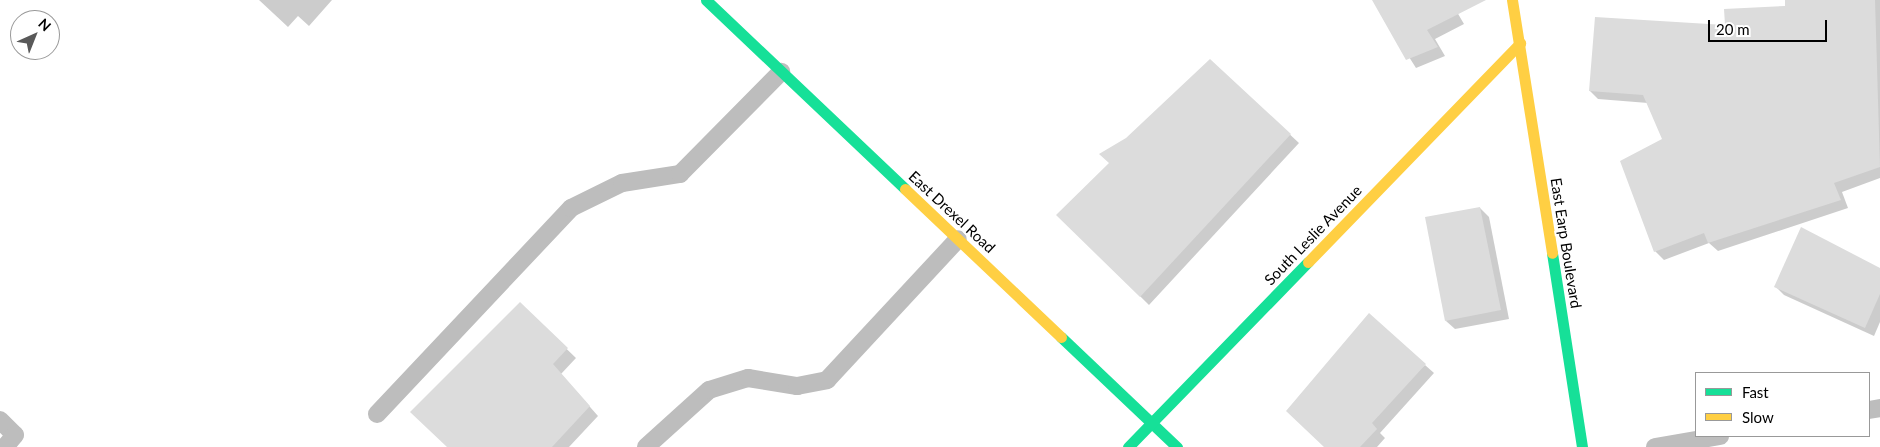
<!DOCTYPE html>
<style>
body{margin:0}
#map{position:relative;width:1880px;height:447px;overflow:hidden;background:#fff;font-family:Lato,sans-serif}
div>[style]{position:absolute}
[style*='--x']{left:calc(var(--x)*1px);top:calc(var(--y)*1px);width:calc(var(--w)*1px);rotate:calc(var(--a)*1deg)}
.shadow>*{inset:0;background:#0003}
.building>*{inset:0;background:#dcdcdc}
.lane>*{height:18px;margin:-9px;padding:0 9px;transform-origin:9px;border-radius:9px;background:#bdbdbd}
.fast>*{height:11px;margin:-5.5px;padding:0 5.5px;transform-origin:5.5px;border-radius:5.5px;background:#16e098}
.slow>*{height:11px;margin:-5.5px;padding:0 5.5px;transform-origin:5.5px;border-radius:5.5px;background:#ffcf43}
span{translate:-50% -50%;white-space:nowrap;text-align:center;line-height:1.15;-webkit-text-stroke:4px #fff;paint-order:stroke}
.street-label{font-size:15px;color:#000}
.legend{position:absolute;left:1695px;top:372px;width:175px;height:65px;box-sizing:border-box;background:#fff;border:1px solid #999;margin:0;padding:6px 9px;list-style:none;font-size:15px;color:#000}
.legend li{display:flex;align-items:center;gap:10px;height:25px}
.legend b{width:25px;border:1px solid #999}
.north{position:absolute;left:10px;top:10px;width:50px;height:50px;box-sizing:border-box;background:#fff;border:1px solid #999;border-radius:50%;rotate:44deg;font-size:14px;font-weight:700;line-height:20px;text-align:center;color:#000}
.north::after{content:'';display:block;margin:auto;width:18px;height:22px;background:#595959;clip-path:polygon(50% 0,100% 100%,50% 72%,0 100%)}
.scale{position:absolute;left:1708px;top:20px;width:119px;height:22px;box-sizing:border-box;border:2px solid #000;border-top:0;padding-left:6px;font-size:15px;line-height:18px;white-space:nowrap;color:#000;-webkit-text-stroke:4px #fff;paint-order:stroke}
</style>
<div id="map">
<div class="shadow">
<div style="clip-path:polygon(259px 0,332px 0,309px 26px,298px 16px,288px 27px)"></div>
<div style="clip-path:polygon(1373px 0,1450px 0,1464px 24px,1435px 39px,1445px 56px,1416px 68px)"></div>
<div style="clip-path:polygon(1786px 0,1880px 0,1880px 178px,1842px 192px,1848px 208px,1718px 251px,1709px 243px,1664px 260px,1655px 251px,1664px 140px,1648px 103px,1598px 99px,1590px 91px,1726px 26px,1786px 7px)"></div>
<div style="clip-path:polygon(1210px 60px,1299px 143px,1149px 305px,1058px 215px,1110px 164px,1127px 139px)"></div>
<div style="clip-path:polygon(1480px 208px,1489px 217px,1509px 319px,1455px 329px,1446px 321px)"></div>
<div style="clip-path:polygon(1880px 269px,1880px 322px,1874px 336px,1784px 295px,1775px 286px)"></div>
<div style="clip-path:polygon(520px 304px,576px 358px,561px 374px,598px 416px,569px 447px,448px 447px)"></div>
<div style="clip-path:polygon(1425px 365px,1434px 373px,1380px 433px,1385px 438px,1377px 447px,1326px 447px)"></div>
</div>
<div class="building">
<div style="clip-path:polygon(1372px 0,1486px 0,1427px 30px,1438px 47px,1406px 60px)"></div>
<div style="clip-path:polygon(1785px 0,1875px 0,1880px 167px,1834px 183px,1841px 200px,1708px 243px,1704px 233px,1654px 252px,1620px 161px,1662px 139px,1643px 95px,1589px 91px,1595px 17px,1725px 25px,1724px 9px,1785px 6px)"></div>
<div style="clip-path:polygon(1210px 59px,1291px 134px,1140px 297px,1056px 215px,1109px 163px,1099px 154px,1126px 138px)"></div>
<div style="clip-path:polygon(1480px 207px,1501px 310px,1445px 321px,1425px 217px)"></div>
<div style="clip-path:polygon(1801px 227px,1880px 268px,1880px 294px,1865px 328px,1774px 287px)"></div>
<div style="clip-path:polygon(520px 302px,568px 348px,553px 364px,590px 406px,552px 447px,447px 447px,410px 412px)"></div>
<div style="clip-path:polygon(1369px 313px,1426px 364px,1372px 423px,1377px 429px,1360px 447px,1324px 447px,1286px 411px)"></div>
</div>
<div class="lane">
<div style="--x:1869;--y:410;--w:11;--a:-10"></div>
<div style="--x:377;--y:414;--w:283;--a:-46.7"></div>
<div style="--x:571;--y:208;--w:57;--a:-26.1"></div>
<div style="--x:622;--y:183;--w:59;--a:-8.8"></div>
<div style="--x:680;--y:174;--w:144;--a:-45.3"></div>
<div style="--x:0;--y:420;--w:21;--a:45"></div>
<div style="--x:15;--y:435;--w:16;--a:130"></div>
<div style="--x:646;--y:447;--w:85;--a:-42.1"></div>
<div style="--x:709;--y:390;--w:41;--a:-17.1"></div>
<div style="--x:748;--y:378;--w:50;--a:9.3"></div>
<div style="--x:797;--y:386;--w:31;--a:-11"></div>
<div style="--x:827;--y:380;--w:192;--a:-47.1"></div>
<div style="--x:1655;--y:447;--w:66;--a:-9.6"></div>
</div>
<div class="fast">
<div style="--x:706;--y:0;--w:274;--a:43.5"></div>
<div style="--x:1552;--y:253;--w:196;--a:81.2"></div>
<div style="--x:1061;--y:337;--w:160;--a:43.5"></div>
<div style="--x:1128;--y:447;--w:258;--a:-45.8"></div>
</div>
<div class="slow">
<div style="--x:1512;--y:0;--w:256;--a:81"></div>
<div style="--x:905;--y:189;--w:215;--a:43.5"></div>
<div style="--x:1308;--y:262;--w:305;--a:-45.9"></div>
</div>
<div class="street-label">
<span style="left:952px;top:212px;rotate:43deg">East Drexel Road</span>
<span style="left:1313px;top:235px;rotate:-46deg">South Leslie Avenue</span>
<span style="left:1566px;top:243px;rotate:81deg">East Earp Boulevard</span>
</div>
<ul class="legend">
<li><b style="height:6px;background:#16e098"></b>Fast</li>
<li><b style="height:6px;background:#ffcf43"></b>Slow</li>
</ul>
<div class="north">N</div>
<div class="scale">20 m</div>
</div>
